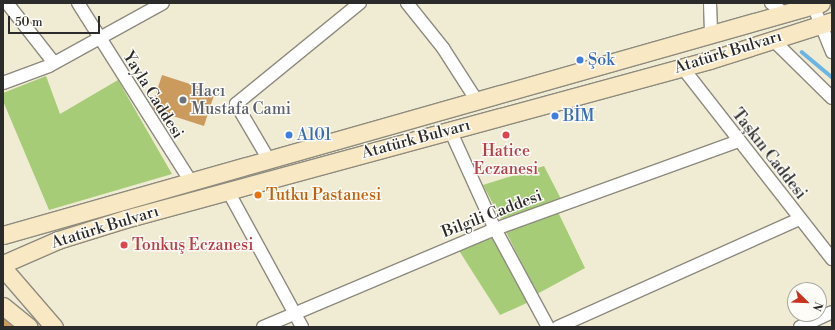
<!DOCTYPE html>
<meta charset="utf-8">
<style>
body{margin:0}
#map{position:relative;width:835px;height:330px;overflow:hidden;background:#f0ebd3;font-family:"Libre Bodoni",serif}
div>[style]{position:absolute}
[style*='--x']{left:calc(var(--x)*1px);top:calc(var(--y)*1px);width:calc(var(--w)*1px);rotate:calc(var(--a)*1deg)}
.green>*{inset:0;background:#a6cc77}
.stream>*{height:3.5px;margin:-1.75px;padding:0 1.75px;transform-origin:1.75px;border-radius:1.75px;background:#6ab5e3}
.building>*{inset:0;background:#cb9b5e}
.roads{filter:drop-shadow(1px 0 #8e8b7f) drop-shadow(-1px 0 #8e8b7f) drop-shadow(0 1px #8e8b7f) drop-shadow(0 -1px #8e8b7f)}
.street>*{height:12px;margin:-6px;padding:0 6px;transform-origin:6px;border-radius:6px;background:#fff}
.secondary>*{height:17px;margin:-8.5px;padding:0 8.5px;transform-origin:8.5px;border-radius:8.5px;background:#f8e8c3}
.dots>*{width:11px;height:11px;translate:-50% -50%;box-sizing:border-box;border:2px solid #fdfcf7;border-radius:50%}
span{translate:-50% -50%;white-space:nowrap;text-align:center;line-height:1.15;-webkit-text-stroke:3px #fdfcf7;paint-order:stroke}
.street-label{font-size:16px;color:#2b2b2b}
.shop-label{font-size:16px;color:#366cbe}
.left{translate:0 -50%;text-align:left}
.worship-label{font-size:16px;color:#5b616d}
.health-label{font-size:16px;color:#be3a42}
.food-label{font-size:16px;color:#c56008}
.frame{position:absolute;inset:0;border:4px solid #2b2b2b;pointer-events:none}
.north{position:absolute;left:787px;top:282px;width:40px;height:40px;box-sizing:border-box;background:#fdfcf7;border:1px solid #a9a8a5;border-radius:50%;rotate:113deg;font-size:11px;font-weight:700;line-height:16px;text-align:center;color:#2b2b2b}
.north::after{content:'';display:block;margin:auto;width:14px;height:18px;background:#c8321e;clip-path:polygon(50% 0,100% 100%,50% 72%,0 100%)}
.scale{position:absolute;left:8px;top:16px;width:92px;height:18px;box-sizing:border-box;border:2px solid #2b2b2b;border-top:0;padding-left:5px;font-size:12px;line-height:14px;white-space:nowrap;color:#2b2b2b;-webkit-text-stroke:3px #fdfcf7;paint-order:stroke}
</style>
<div id="map">
<div class="green">
<div style="clip-path:polygon(46px 76px,60px 114px,118px 80px,172px 174px,49px 210px,3px 101px,3px 93px)"></div>
<div style="clip-path:polygon(544px 166px,561px 199px,501px 219px,483px 185px)"></div>
<div style="clip-path:polygon(557px 210px,585px 268px,537px 294px,505px 230px)"></div>
<div style="clip-path:polygon(493px 236px,529px 302px,500px 315px,458px 249px)"></div>
</div>
<div class="stream">
<div style="--x:802;--y:52;--w:39;--a:40"></div>
</div>
<div class="building">
<div style="clip-path:polygon(162px 75px,215px 92px,204px 126px,151px 109px)"></div>
<div style="clip-path:polygon(3px 318px,13px 327px,3px 327px)"></div>
</div>
<div class="roads">
<div class="street">
<div style="--x:7;--y:3;--w:76;--a:51.9"></div>
<div style="--x:78;--y:3;--w:212;--a:57.7"></div>
<div style="--x:407;--y:3;--w:58;--a:51.3"></div>
<div style="--x:443;--y:48;--w:63;--a:57.3"></div>
<div style="--x:710;--y:3;--w:31;--a:88"></div>
<div style="--x:771;--y:3;--w:16;--a:38"></div>
<div style="--x:813;--y:5;--w:51;--a:68"></div>
<div style="--x:772;--y:39;--w:84;--a:44.5"></div>
<div style="--x:682;--y:67;--w:244;--a:52"></div>
<div style="--x:3;--y:83;--w:49;--a:-20.3"></div>
<div style="--x:49;--y:66;--w:130;--a:-28.9"></div>
<div style="--x:450;--y:130;--w:109;--a:65.6"></div>
<div style="--x:495;--y:229;--w:111;--a:61.6"></div>
<div style="--x:269;--y:160;--w:65;--a:-120.5"></div>
<div style="--x:236;--y:104;--w:160;--a:-39.2"></div>
<div style="--x:228;--y:191;--w:155;--a:61.4"></div>
<div style="--x:263;--y:327;--w:246;--a:-22.9"></div>
<div style="--x:490;--y:231;--w:264;--a:-19.9"></div>
<div style="--x:558;--y:327;--w:265;--a:-24.1"></div>
<div style="--x:800;--y:327;--w:35;--a:-25"></div>
</div>
<div class="secondary">
<div style="--x:3;--y:235;--w:850;--a:-15.83"></div>
<div style="--x:3;--y:264;--w:60;--a:-23.6"></div>
<div style="--x:58;--y:240;--w:70;--a:-17.4"></div>
<div style="--x:125;--y:219;--w:606;--a:-15.21"></div>
<div style="--x:710;--y:60;--w:128;--a:-17.7"></div>
<div style="--x:3;--y:268;--w:78;--a:49.2"></div>
<div style="--x:3;--y:306;--w:33;--a:39"></div>
</div>
</div>
<div class="dots">
<div style="left:580px;top:60px;background:#3f7fe0"></div>
<div style="left:183px;top:100px;background:#6b7280"></div>
<div style="left:555px;top:116px;background:#3f7fe0"></div>
<div style="left:289px;top:135px;background:#3f7fe0"></div>
<div style="left:506px;top:135px;background:#e0444e"></div>
<div style="left:258px;top:195px;background:#e8710a"></div>
<div style="left:124px;top:245px;background:#e0444e"></div>
</div>
<div class="street-label">
<span style="left:728px;top:52px;rotate:-17deg">Atatürk Bulvarı</span>
<span style="left:153px;top:95px;rotate:58deg">Yayla Caddesi</span>
<span style="left:416px;top:139px;rotate:-15deg">Atatürk Bulvarı</span>
<span style="left:769px;top:154px;rotate:52deg">Taşkın Caddesi</span>
<span style="left:492px;top:214px;rotate:-21deg">Bilgili Caddesi</span>
<span style="left:105px;top:227px;rotate:-17deg">Atatürk Bulvarı</span>
</div>
<div class="shop-label">
<span class="left" style="left:588px;top:60px">Şok</span>
<span class="left" style="left:563px;top:116px">BİM</span>
<span class="left" style="left:297px;top:135px">A101</span>
</div>
<div class="worship-label">
<span class="left" style="left:191px;top:100px">Hacı<br>Mustafa Cami</span>
</div>
<div class="health-label">
<span style="left:506px;top:160px">Hatice<br>Eczanesi</span>
<span class="left" style="left:132px;top:245px">Tonkuş Eczanesi</span>
</div>
<div class="food-label">
<span class="left" style="left:266px;top:195px">Tutku Pastanesi</span>
</div>
<div class="frame"></div>
<div class="north">N</div>
<div class="scale">50 m</div>
</div>
